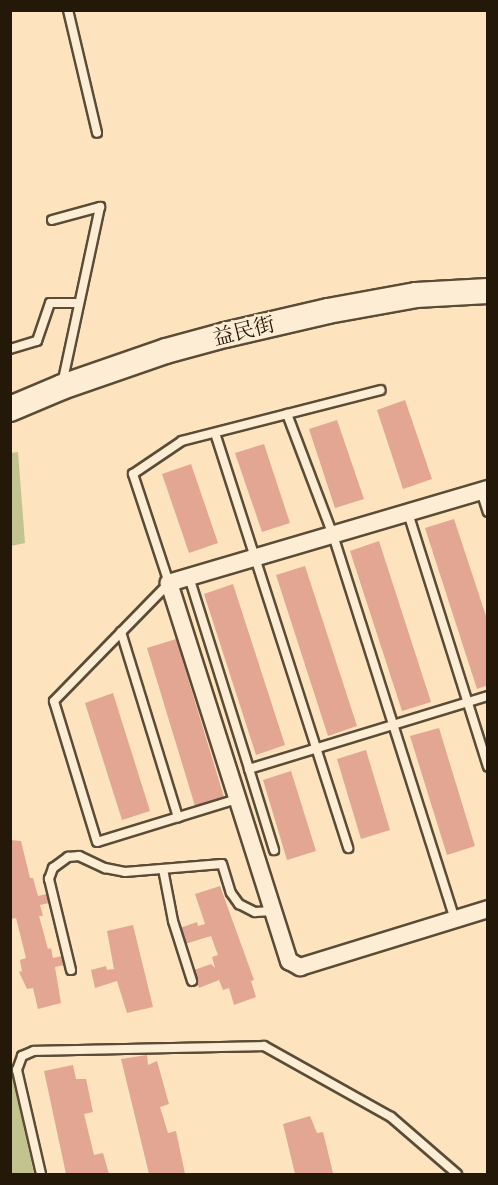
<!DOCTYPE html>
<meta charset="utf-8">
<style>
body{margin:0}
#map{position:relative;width:498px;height:1185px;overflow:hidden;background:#fde4be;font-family:"IM FELL Great Primer","Noto Serif SC",serif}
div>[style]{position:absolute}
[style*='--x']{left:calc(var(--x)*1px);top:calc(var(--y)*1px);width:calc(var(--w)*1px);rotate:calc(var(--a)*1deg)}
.green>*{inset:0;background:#c3c38f}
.building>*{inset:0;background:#e2a693}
.roads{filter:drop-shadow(2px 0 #5a4c36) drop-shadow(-2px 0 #5a4c36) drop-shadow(0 2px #5a4c36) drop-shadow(0 -2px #5a4c36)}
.lane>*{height:8px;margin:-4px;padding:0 4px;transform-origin:4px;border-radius:4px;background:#feedd5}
.street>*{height:16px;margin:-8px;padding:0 8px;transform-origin:8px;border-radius:8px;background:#feedd5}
.secondary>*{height:24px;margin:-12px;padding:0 12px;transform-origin:12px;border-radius:12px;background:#feedd5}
span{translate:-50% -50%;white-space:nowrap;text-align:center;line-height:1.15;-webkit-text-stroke:5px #feedd5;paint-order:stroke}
.street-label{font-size:21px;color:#241909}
.frame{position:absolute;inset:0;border:12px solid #241909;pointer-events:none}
</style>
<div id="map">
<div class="green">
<div style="clip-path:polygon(18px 452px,25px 543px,11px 546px,11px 453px)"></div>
<div style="clip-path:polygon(11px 1070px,34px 1174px,11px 1174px)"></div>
</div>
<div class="building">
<div style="clip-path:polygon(405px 400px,432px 479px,403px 489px,377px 410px)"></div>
<div style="clip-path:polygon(337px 420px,364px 499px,335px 508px,309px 429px)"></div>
<div style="clip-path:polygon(264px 444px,290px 523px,262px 532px,235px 453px)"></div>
<div style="clip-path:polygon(191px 464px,218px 543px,189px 553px,162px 474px)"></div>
<div style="clip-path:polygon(454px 519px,488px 622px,488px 685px,477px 689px,425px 528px)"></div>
<div style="clip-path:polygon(379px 541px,431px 702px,402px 711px,350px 551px)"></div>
<div style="clip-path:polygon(305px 566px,357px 726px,328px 736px,276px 575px)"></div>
<div style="clip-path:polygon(233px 584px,285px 745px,256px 755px,204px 594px)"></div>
<div style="clip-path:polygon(176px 639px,224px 797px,195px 806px,147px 648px)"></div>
<div style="clip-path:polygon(113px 693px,150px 811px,122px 820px,85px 703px)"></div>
<div style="clip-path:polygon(439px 728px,475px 846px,447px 855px,410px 736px)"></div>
<div style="clip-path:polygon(366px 750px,390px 830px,361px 839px,337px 759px)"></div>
<div style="clip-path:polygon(291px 771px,316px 851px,287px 860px,263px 780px)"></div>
<div style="clip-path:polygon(10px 840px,21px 841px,30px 878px,33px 878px,38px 896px,47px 894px,49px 903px,40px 905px,43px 916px,39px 916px,48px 949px,51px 948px,53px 958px,62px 956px,64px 965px,55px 967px,61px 1003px,38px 1009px,33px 988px,27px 989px,19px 972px,22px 971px,20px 960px,26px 958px,16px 918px,10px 919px)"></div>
<div style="clip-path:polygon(220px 886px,254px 980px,251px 981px,256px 997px,234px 1005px,229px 988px,223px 990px,219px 980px,199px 988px,194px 970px,211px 964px,215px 968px,212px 957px,218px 955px,211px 936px,185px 944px,180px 928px,197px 922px,198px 926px,205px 924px,195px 894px)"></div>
<div style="clip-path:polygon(133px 925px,153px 1007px,127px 1013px,117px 981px,95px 988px,91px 970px,106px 966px,107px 970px,114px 969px,107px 931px)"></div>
<div style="clip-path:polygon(147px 1055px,148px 1065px,157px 1061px,169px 1104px,160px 1107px,168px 1133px,176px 1131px,185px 1174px,149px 1174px,121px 1059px)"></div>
<div style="clip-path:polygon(73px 1065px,76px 1079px,86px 1079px,93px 1112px,84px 1114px,94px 1155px,103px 1153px,109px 1174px,66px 1174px,44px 1071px)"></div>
<div style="clip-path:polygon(310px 1116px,317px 1133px,323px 1132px,333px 1173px,295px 1174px,283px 1124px)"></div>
</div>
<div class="roads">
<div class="lane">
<div style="--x:68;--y:10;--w:126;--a:76.7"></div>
<div style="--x:52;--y:220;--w:50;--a:-15.2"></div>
<div style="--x:100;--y:207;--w:181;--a:102.1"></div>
<div style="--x:10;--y:349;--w:28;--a:-17"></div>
<div style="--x:37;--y:341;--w:40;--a:-71.1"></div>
<div style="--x:50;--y:303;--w:29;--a:0"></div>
<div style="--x:287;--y:414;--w:129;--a:69.2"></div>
<div style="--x:333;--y:535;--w:403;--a:72.4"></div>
<div style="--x:215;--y:433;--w:436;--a:72.2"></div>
<div style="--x:481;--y:491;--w:22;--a:72"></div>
<div style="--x:408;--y:513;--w:266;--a:72.5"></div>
<div style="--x:189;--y:577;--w:201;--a:72.6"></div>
<div style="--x:249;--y:769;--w:250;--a:-17"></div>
<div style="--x:121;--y:632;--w:194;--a:72.9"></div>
<div style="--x:249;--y:769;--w:85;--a:72.8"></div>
<div style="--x:237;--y:799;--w:146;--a:162.9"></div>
<div style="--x:97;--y:842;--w:147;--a:-107"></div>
<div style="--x:54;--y:701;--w:165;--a:-45.7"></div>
<div style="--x:169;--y:583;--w:115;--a:-108.3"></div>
<div style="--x:133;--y:474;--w:59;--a:-34"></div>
<div style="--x:182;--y:441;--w:205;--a:-14.4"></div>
<div style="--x:163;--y:869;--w:53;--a:79.1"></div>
<div style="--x:173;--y:921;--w:63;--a:72.4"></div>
<div style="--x:71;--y:970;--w:94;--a:-103.6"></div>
<div style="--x:49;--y:879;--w:12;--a:-70"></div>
<div style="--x:53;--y:868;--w:19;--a:-36"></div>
<div style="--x:68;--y:857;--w:11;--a:-5"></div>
<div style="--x:79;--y:856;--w:29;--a:25"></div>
<div style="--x:105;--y:868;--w:20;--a:11"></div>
<div style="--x:125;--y:872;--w:97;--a:-4.7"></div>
<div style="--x:222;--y:864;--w:30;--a:73"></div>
<div style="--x:231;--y:893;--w:14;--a:54"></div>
<div style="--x:239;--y:904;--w:18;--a:27"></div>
<div style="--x:255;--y:912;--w:18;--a:-3"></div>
<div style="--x:41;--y:1174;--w:107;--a:-103"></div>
<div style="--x:17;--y:1070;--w:15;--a:-70"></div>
<div style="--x:22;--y:1056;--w:13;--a:-23"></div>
<div style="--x:34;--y:1051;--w:230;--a:-1.2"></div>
<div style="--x:264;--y:1046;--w:145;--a:29.2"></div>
<div style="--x:391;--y:1117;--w:87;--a:40.8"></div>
</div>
<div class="street">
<div style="--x:488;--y:489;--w:333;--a:163.6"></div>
<div style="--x:169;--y:583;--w:397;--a:72.4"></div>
<div style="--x:289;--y:961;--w:13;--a:29"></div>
<div style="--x:300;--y:967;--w:197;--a:-17.1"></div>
</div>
<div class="secondary">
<div style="--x:10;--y:409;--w:56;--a:-22.9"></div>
<div style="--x:62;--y:387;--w:110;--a:-19.1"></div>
<div style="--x:166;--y:351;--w:61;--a:-15.2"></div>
<div style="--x:225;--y:335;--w:106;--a:-13.1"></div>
<div style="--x:328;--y:311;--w:89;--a:-10.3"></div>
<div style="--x:416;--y:295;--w:72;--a:-3.2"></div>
</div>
</div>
<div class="street-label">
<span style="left:244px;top:331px;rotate:-14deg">益民街</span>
</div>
<div class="frame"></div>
</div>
